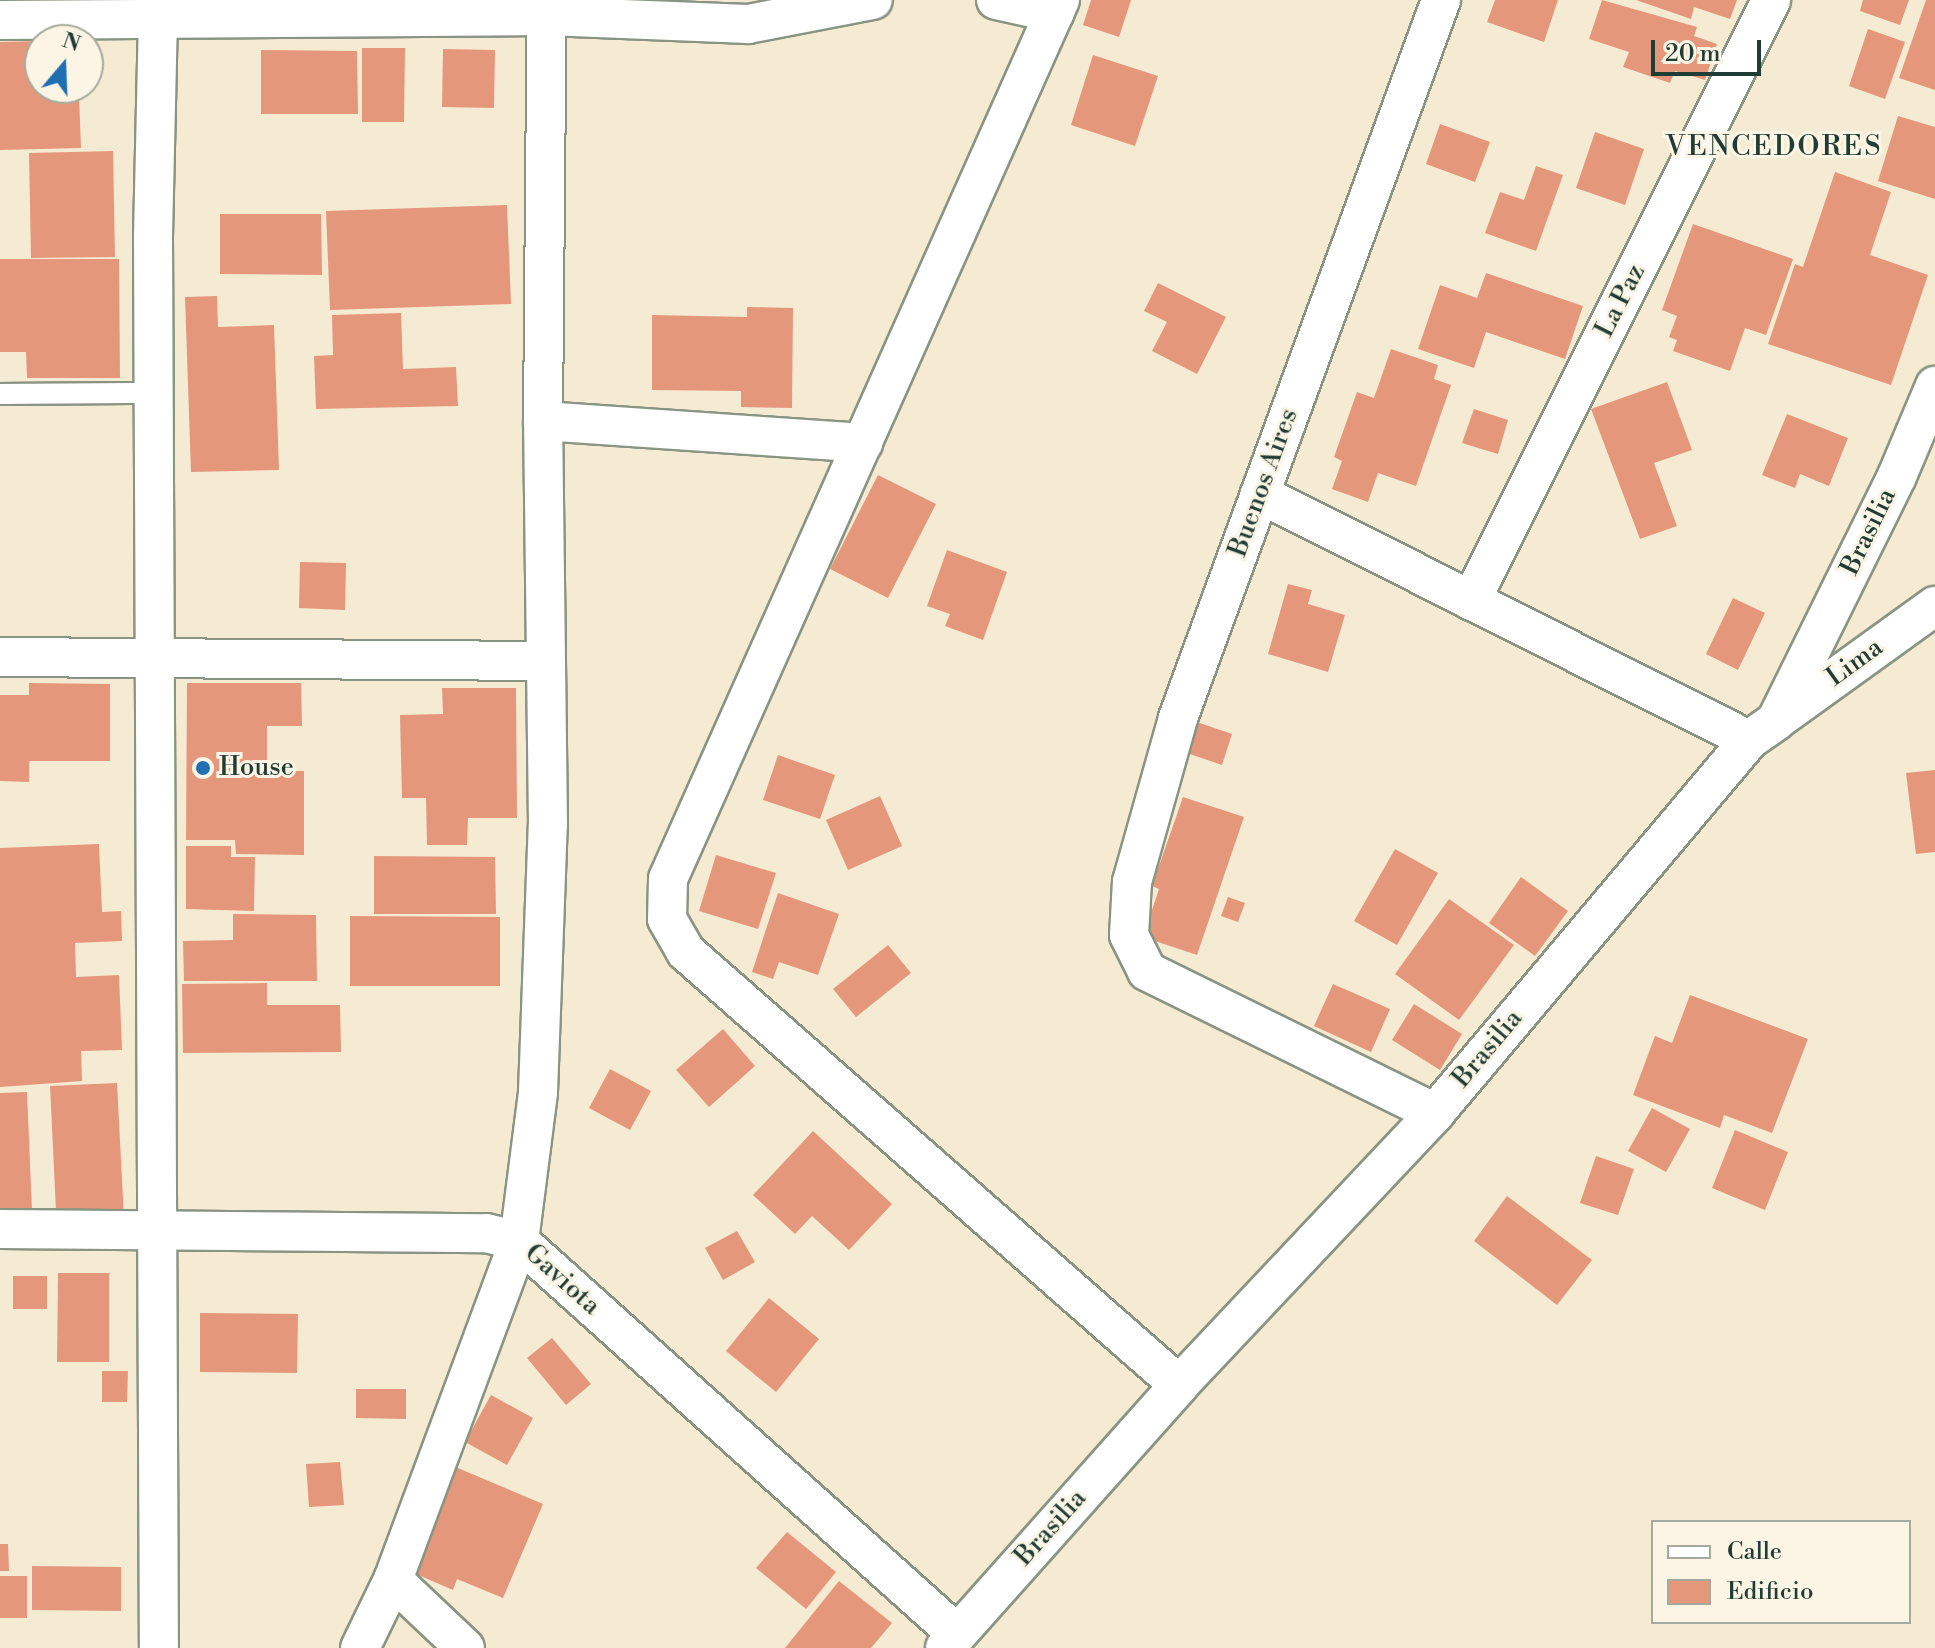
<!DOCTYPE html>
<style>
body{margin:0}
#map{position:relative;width:1935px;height:1648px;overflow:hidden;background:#f4ebd2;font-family:"Libre Bodoni",serif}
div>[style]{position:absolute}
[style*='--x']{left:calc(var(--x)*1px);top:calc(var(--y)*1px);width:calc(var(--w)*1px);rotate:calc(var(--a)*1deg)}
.building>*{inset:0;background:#e5977c}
.roads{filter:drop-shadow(2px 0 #8a9483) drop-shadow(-2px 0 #8a9483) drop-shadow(0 2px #8a9483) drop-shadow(0 -2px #8a9483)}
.service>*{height:20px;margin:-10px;padding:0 10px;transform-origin:10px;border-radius:10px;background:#fff}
.minor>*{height:38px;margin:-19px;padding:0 19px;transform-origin:19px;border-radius:19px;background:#fff}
.dots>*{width:22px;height:22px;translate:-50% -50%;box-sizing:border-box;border:4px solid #fcf5e5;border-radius:50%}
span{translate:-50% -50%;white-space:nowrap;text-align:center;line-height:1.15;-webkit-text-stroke:6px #fcf5e5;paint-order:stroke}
.street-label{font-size:26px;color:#1f3d34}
.poi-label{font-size:26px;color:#1f3d34}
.left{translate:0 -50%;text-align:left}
.neighbourhood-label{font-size:28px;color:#1f3d34;letter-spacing:2px}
.legend{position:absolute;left:1651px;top:1520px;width:260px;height:104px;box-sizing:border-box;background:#fcf5e5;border:2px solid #a4ab9e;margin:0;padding:10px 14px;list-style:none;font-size:24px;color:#1f3d34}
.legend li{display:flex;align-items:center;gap:16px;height:40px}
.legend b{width:40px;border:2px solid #a4ab9e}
.north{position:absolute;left:24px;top:24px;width:80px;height:80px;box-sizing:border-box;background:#fcf5e5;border:2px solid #a4ab9e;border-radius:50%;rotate:19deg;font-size:22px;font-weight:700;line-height:32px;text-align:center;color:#1f3d34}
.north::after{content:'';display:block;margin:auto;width:28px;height:36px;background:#1f6fb2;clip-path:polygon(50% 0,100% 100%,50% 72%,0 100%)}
.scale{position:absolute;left:1651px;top:40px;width:110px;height:36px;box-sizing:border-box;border:4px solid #1f3d34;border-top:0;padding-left:10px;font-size:24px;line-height:28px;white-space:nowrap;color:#1f3d34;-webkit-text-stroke:6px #fcf5e5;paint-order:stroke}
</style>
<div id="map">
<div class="building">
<div style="clip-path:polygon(1091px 0,1131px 0,1119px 37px,1083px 25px)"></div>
<div style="clip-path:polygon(1495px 0,1558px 0,1544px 42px,1487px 22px)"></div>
<div style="clip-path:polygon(1602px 0,1697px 27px,1694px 36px,1717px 44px,1705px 80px,1675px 71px,1670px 83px,1623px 67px,1629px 52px,1589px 39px)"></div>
<div style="clip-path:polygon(1636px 0,1737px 0,1730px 19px,1694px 7px,1691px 19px)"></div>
<div style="clip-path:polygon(1863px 0,1909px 0,1900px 25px,1860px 11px)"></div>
<div style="clip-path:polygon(1926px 0,1935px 0,1935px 90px,1899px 78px)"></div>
<div style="clip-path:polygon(1868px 29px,1905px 42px,1885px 99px,1849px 86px)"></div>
<div style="clip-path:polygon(40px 41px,40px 88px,54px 88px,55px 97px,79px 96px,81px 148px,0 150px,0 42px)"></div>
<div style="clip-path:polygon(362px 48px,405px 48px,404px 122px,362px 122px)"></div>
<div style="clip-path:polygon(443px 49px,495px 50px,494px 108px,442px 107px)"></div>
<div style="clip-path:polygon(261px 50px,357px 51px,358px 114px,261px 114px)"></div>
<div style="clip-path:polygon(1093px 55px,1158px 76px,1135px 146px,1071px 125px)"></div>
<div style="clip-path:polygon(1898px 116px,1935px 127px,1935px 199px,1878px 181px)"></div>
<div style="clip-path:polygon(1440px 124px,1490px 142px,1475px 182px,1426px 164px)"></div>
<div style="clip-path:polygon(1595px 132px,1644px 149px,1625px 205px,1576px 188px)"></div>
<div style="clip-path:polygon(113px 151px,115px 257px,31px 258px,29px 153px)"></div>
<div style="clip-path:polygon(1536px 166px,1563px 175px,1536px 251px,1485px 233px,1500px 192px,1524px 200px)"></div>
<div style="clip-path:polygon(1835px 172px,1891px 192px,1870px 255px,1928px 275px,1891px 385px,1768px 344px,1795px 264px,1803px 267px)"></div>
<div style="clip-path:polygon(507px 205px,511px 304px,330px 310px,326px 211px)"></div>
<div style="clip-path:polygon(220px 214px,321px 214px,322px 275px,220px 274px)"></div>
<div style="clip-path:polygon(1693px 224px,1793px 259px,1766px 335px,1745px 328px,1730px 371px,1673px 351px,1677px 340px,1669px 337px,1677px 316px,1662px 310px)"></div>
<div style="clip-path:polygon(0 259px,119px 259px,120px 378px,27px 378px,26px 352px,0 352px)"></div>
<div style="clip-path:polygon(1486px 273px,1583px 306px,1565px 359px,1486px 332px,1474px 368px,1418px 349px,1440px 285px,1477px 298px)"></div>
<div style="clip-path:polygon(1158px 283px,1226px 317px,1197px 374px,1152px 351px,1167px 322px,1144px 311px)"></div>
<div style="clip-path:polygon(217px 296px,218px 327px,274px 325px,279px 470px,191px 472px,185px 297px)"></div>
<div style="clip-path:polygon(747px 307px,793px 308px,792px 408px,741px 407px,741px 391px,652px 390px,652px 315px,747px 317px)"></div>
<div style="clip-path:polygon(401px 313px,403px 369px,456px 367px,458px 406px,316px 409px,314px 356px,333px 355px,332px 315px)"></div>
<div style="clip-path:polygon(1391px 349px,1438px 365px,1434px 379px,1451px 385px,1416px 486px,1378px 473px,1368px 502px,1332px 489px,1342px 461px,1334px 457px,1357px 392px,1374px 398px)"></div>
<div style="clip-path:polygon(1667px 382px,1692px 450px,1654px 463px,1677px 526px,1640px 539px,1591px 409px)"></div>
<div style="clip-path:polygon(1474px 409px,1508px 420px,1498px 454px,1462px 443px)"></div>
<div style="clip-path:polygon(1787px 414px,1848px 438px,1829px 486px,1800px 474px,1795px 488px,1762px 475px)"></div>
<div style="clip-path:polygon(878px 475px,936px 504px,888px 598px,830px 569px)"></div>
<div style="clip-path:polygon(947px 550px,1007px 572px,983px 640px,945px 626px,950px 614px,927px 606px)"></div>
<div style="clip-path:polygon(300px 562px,346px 563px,345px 610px,299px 608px)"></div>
<div style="clip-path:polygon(1288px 584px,1312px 590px,1308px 604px,1345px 615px,1328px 672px,1268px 654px)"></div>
<div style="clip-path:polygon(1733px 598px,1765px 613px,1738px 670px,1706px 654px)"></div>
<div style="clip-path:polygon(29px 683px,110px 684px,110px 761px,29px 761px,29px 782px,0 781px,0 695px,29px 695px)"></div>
<div style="clip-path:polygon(187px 683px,301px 683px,302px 726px,267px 726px,267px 771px,304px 771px,304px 855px,236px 854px,235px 840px,186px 840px)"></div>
<div style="clip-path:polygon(442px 688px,516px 688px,517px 818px,468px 818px,467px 845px,427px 845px,426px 798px,402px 798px,400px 715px,443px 714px)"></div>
<div style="clip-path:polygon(1188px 719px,1232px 734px,1222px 765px,1178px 750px)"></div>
<div style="clip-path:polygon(778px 755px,835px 775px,820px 819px,763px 800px)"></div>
<div style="clip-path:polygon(1935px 770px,1935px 852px,1916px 854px,1906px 773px)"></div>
<div style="clip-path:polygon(880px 796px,902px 846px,848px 870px,826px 820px)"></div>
<div style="clip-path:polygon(1183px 797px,1244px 817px,1197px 955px,1143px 937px,1159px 889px,1152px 886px)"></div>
<div style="clip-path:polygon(99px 844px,102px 912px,121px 911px,122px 941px,75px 943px,76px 977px,119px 975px,122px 1050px,81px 1051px,82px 1081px,0 1087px,0 848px)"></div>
<div style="clip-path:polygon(186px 846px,231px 846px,231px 857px,255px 857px,254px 911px,186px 909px)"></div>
<div style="clip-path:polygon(1395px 849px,1438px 873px,1397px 945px,1354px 921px)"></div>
<div style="clip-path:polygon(716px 855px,776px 873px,758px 929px,699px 911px)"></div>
<div style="clip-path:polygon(374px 856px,495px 857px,496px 914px,374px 914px)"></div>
<div style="clip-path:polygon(1521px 877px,1568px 911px,1535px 956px,1489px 923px)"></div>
<div style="clip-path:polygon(778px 893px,839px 914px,818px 975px,779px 962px,773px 979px,752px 972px)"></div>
<div style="clip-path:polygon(1228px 897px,1245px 903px,1238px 922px,1221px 916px)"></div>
<div style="clip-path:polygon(1449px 899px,1514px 945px,1459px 1020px,1395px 974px)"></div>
<div style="clip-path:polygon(233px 914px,316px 915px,317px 981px,184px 981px,183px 941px,233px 940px)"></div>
<div style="clip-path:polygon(350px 916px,500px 917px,500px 986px,350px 986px)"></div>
<div style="clip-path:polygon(888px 945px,911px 973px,856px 1017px,833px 989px)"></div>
<div style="clip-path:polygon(267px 983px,267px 1005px,340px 1005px,341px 1052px,183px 1053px,182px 984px)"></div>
<div style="clip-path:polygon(1333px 984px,1390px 1009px,1371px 1052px,1314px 1026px)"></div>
<div style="clip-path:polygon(1690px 995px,1808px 1039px,1772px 1133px,1724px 1115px,1720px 1128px,1633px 1095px,1655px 1036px,1672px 1043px)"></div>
<div style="clip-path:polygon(1414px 1004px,1462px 1034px,1440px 1070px,1392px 1040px)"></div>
<div style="clip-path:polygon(723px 1029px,755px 1066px,709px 1107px,676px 1070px)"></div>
<div style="clip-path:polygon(610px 1069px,651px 1091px,630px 1130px,589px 1108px)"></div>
<div style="clip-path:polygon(117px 1083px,124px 1218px,89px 1220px,88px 1209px,56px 1211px,50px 1086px)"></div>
<div style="clip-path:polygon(27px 1092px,32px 1210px,0 1211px,0 1093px)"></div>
<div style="clip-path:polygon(1652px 1108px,1690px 1129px,1666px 1172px,1628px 1151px)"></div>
<div style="clip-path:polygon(1735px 1130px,1788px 1152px,1765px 1210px,1712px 1188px)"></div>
<div style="clip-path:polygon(813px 1131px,892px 1204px,849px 1250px,812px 1216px,795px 1234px,753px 1195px)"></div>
<div style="clip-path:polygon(1596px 1156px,1634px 1169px,1618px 1215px,1580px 1203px)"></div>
<div style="clip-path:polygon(1507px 1196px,1592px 1260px,1557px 1305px,1474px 1241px)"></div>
<div style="clip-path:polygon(737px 1231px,755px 1262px,723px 1280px,705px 1248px)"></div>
<div style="clip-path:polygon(58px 1273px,109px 1273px,109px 1362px,57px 1362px)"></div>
<div style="clip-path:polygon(13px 1276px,47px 1276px,47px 1309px,13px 1309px)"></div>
<div style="clip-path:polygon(769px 1298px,819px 1339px,776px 1392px,726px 1351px)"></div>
<div style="clip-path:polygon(200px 1313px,298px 1314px,297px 1373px,200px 1372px)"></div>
<div style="clip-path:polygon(552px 1338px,591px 1384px,566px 1405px,527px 1358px)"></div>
<div style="clip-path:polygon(102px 1371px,128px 1371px,127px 1402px,102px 1402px)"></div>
<div style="clip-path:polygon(356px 1389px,406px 1389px,406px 1419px,356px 1418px)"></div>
<div style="clip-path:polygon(491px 1395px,533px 1418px,507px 1465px,465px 1442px)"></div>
<div style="clip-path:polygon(340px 1462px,344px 1505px,309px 1507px,306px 1464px)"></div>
<div style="clip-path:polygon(453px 1466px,543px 1504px,503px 1598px,457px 1579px,453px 1590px,409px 1571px)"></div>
<div style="clip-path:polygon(787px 1532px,836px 1572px,806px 1609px,756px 1568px)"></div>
<div style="clip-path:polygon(0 1544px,8px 1544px,9px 1571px,0 1571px)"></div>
<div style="clip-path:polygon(32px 1566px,121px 1567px,121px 1611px,32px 1610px)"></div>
<div style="clip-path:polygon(0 1576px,27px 1576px,27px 1618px,0 1618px)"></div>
<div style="clip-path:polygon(839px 1581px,892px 1623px,871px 1648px,785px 1648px)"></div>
</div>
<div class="roads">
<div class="service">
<div style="--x:0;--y:394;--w:157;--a:-0.4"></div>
</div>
<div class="minor">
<div style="--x:996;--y:0;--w:60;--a:12.4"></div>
<div style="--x:1060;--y:0;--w:962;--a:114.04"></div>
<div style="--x:668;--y:879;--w:40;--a:91.4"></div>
<div style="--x:667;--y:919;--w:38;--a:60"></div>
<div style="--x:686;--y:952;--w:656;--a:41.29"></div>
<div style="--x:158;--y:16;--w:221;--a:91.3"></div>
<div style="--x:153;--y:237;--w:1411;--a:89.76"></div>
<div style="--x:0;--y:20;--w:547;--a:-0.42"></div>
<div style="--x:547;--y:16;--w:201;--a:2.3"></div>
<div style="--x:748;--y:24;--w:127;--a:-10.9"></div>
<div style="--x:543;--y:421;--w:321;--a:3.9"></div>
<div style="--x:1260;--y:494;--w:547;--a:26.71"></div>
<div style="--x:1471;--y:601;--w:672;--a:-63.47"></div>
<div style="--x:0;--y:657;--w:545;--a:0.42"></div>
<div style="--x:1781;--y:717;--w:190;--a:-35.8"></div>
<div style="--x:1435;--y:1113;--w:321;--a:-153.8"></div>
<div style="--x:1147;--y:971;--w:40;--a:-116.6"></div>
<div style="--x:1129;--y:935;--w:53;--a:-86.8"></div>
<div style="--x:1132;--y:882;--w:170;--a:-74.3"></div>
<div style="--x:1178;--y:718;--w:765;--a:-69.88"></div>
<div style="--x:0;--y:1229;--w:486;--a:0.5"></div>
<div style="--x:486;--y:1233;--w:34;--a:14"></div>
<div style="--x:519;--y:1241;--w:588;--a:41.9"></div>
<div style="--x:393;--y:1580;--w:99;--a:43.4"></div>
<div style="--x:360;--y:1648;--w:76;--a:-64.1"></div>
<div style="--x:393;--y:1580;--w:362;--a:-69.6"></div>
<div style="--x:519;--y:1241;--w:150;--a:-82.7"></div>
<div style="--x:538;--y:1092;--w:267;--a:-87.9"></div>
<div style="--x:548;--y:825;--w:404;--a:-90.7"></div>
<div style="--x:543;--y:421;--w:421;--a:-89.5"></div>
<div style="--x:945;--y:1648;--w:352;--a:-48.3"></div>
<div style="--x:1179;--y:1385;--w:374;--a:-46.7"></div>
<div style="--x:1435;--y:1113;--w:488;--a:-49.9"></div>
<div style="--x:1749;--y:740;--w:33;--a:-35"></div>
<div style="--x:1776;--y:721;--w:273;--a:-63.7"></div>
<div style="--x:1897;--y:476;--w:98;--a:-67.1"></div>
</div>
</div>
<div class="dots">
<div style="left:203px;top:768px;background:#1f6fb2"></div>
</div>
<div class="street-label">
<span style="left:1621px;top:301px;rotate:-63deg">La Paz</span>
<span style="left:1264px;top:483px;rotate:-70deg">Buenos Aires</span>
<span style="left:1869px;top:532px;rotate:-64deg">Brasilia</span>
<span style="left:1855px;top:663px;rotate:-36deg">Lima</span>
<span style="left:1488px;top:1049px;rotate:-50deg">Brasilia</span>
<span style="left:562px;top:1280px;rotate:42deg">Gaviota</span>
<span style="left:1051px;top:1528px;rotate:-48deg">Brasilia</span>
</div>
<div class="poi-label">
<span class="left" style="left:219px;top:768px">House</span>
</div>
<div class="neighbourhood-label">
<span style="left:1774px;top:147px">VENCEDORES</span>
</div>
<ul class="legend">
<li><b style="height:10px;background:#fff"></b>Calle</li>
<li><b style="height:22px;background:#e5977c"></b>Edificio</li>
</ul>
<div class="north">N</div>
<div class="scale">20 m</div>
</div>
